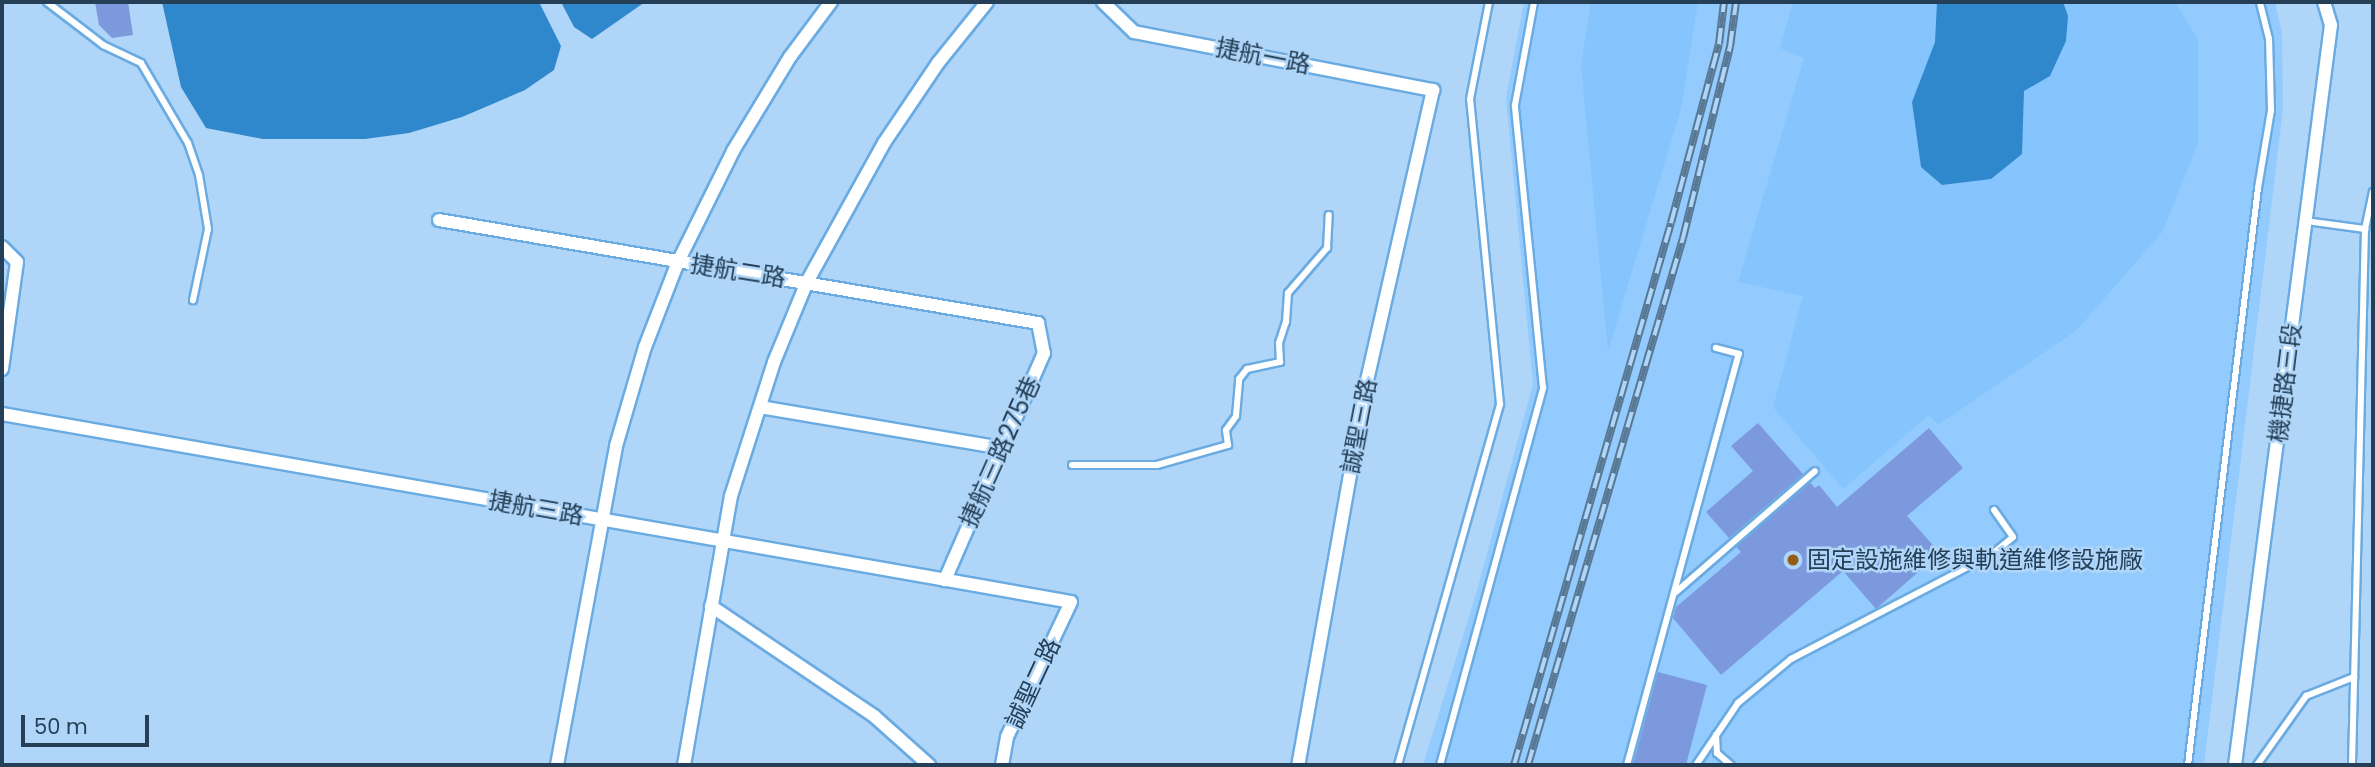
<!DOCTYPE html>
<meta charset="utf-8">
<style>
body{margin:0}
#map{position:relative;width:2375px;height:767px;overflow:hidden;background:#afd5f8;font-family:Poppins,"Noto Sans TC",sans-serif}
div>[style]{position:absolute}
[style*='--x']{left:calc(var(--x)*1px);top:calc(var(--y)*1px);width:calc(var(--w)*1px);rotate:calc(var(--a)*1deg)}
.built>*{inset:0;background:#93cbfe}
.green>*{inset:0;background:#85c4fc}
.water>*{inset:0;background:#2f88cc}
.building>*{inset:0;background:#7c99dd}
.roads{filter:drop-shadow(2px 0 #6aabe2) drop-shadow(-2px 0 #6aabe2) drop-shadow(0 2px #6aabe2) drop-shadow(0 -2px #6aabe2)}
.lane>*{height:6px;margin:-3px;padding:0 3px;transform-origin:3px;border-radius:3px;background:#fff}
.street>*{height:12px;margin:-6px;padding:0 6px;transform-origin:6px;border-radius:6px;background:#fff}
.rail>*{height:8px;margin-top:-4px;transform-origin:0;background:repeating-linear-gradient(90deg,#afd5f8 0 16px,#597893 0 32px);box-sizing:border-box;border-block:2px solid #597893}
.dots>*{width:19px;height:19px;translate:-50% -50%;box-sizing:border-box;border:4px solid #afd5f8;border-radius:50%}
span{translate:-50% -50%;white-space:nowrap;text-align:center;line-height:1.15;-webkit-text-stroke:5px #afd5f8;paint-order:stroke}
.street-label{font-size:24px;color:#243f56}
.poi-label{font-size:24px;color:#243f56}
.left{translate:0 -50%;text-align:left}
.frame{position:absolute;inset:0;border:4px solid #243f56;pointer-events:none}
.scale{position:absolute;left:21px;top:715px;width:128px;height:32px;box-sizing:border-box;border:4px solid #243f56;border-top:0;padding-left:9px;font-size:21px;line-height:24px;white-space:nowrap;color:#243f56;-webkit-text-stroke:5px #afd5f8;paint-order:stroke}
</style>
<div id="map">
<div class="built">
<div style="clip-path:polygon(1524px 2px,2275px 2px,2282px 33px,2283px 109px,2204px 765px,1423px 765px,1478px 587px,1533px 384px,1506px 98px)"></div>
</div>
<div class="green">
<div style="clip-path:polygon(1591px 2px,1698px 2px,1681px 109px,1608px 351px,1581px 65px)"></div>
<div style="clip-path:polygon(1793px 2px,2175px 2px,2198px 40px,2198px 144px,2163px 231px,2077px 330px,1938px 425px,1929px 415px,1843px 489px,1773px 407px,1803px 296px,1738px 282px,1804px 58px,1780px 48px)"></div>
</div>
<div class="water">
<div style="clip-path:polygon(162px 2px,539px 2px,561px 46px,554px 70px,525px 90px,462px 117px,409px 133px,365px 139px,263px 139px,206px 128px,181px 87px)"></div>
<div style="clip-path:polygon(561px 2px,645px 2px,592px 39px,574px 27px)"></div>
<div style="clip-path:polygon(1937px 2px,2063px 2px,2068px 16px,2066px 41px,2050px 76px,2024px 91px,2022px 154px,1991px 179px,1942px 185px,1921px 167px,1912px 102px,1935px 42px)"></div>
</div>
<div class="building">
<div style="clip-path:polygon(95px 2px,128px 2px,133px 35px,112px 38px,99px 25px)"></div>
<div style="clip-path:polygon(1758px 423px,1803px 474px,1729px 538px,1706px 512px,1753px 471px,1731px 446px)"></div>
<div style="clip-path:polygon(1929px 428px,1963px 468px,1907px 516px,1940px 553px,1876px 609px,1843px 571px,1721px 675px,1673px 618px,1676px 607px,1741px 552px,1736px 547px,1810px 482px,1815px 488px,1819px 485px,1837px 507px)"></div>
<div style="clip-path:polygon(1658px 672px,1707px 685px,1686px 765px,1633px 765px)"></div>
</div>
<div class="roads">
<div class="lane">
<div style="--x:47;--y:2;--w:71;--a:37.5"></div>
<div style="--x:103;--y:45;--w:42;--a:25.3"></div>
<div style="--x:141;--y:63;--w:93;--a:59.6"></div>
<div style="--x:188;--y:143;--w:34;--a:71"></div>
<div style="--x:199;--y:175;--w:55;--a:80.5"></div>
<div style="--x:208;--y:229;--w:73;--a:101.9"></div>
<div style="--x:2306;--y:221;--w:60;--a:7.7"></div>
<div style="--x:1072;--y:465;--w:85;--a:0"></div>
<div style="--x:1157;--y:465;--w:74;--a:-15.7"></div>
<div style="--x:1228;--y:445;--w:15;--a:-98"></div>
<div style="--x:1226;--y:430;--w:17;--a:-54"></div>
<div style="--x:1236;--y:416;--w:37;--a:-85"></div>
<div style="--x:1239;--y:379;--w:13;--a:-51"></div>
<div style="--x:1247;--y:369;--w:34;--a:-12"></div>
<div style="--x:1280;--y:362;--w:19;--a:-93"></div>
<div style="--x:1279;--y:343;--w:22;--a:-72"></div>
<div style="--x:1286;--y:322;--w:29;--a:-86"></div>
<div style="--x:1288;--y:293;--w:60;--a:-49.1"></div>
<div style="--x:1327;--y:248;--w:33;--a:-87"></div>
<div style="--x:1676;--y:592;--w:184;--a:-41"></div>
<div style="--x:1716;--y:735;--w:18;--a:87"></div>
<div style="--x:1717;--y:753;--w:18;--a:41"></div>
<div style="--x:1398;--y:765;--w:375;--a:-74.2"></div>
<div style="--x:1500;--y:404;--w:306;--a:-95.6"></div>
<div style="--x:1470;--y:99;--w:99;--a:-78.9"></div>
<div style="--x:1440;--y:765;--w:391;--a:-74.7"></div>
<div style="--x:1543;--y:388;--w:284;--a:-95.7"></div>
<div style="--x:1515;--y:105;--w:105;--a:-79.5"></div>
<div style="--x:1627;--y:765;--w:426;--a:-74.8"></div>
<div style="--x:1739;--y:354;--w:24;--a:-165"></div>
<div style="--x:1696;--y:765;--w:75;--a:-55.9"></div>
<div style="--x:1738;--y:703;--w:69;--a:-39.7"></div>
<div style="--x:1791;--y:659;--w:225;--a:-27.5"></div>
<div style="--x:1991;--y:555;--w:28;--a:-39"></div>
<div style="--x:2013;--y:537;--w:33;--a:-125"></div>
<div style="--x:2188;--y:765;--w:581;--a:-83.08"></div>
<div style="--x:2258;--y:188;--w:79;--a:-80.5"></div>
<div style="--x:2271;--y:110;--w:71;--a:-91.6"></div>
<div style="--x:2269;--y:39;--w:38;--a:-104"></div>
<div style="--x:2257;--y:765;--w:85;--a:-54.6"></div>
<div style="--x:2306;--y:696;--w:52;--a:-21.6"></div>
<div style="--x:2352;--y:765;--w:536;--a:-88.61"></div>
<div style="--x:2365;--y:229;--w:38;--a:-78"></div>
</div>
<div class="street">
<div style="--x:1103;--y:2;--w:43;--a:44.1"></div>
<div style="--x:1134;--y:32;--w:305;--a:11"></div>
<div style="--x:1433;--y:90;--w:303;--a:102.8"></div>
<div style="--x:1366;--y:385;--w:386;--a:100.1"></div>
<div style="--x:439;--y:220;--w:608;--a:9.76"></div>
<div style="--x:1038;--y:323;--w:31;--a:79"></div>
<div style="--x:1044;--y:353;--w:248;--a:113.6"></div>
<div style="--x:2;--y:247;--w:21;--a:45"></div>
<div style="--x:17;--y:262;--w:108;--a:98"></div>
<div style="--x:760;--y:407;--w:245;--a:9.6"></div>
<div style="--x:2;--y:414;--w:1085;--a:9.97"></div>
<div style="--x:1071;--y:602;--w:149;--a:115.4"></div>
<div style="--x:1007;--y:737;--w:28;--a:100"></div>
<div style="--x:711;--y:606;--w:197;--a:34"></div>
<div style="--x:874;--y:716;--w:74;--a:41.7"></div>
<div style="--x:557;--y:765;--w:324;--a:-79.5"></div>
<div style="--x:616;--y:446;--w:103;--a:-73.7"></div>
<div style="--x:645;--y:347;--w:91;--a:-68.8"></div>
<div style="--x:678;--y:262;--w:124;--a:-63.6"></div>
<div style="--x:733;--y:151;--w:110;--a:-58.8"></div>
<div style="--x:790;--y:57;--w:69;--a:-53.3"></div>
<div style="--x:684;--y:765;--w:273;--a:-80.1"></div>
<div style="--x:731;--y:496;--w:141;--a:-72.2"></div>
<div style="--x:774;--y:362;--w:87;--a:-67.6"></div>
<div style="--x:807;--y:282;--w:159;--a:-61"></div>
<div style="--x:884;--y:143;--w:97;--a:-56"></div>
<div style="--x:938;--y:63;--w:78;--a:-51.2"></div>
<div style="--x:2235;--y:765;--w:746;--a:-82.61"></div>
<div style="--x:2331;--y:25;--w:24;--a:-107"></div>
</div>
</div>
<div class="rail">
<div style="--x:1514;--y:765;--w:564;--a:-73.85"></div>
<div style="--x:1671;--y:223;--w:185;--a:-75"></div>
<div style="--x:1719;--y:44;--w:42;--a:-83.2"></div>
<div style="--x:1528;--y:765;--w:549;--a:-73.61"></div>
<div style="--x:1683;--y:238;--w:197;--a:-76.2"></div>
<div style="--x:1730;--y:47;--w:45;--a:-82.4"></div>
</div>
<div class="dots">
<div style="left:1793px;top:560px;background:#945c16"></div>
</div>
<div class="street-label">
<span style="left:1263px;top:56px;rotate:11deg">捷航一路</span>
<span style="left:738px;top:271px;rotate:9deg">捷航二路</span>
<span style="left:2285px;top:383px;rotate:-83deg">機捷路三段</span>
<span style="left:1359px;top:426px;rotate:-79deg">誠聖三路</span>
<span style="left:1000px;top:452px;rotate:-66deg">捷航三路275巷</span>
<span style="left:536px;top:508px;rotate:10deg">捷航三路</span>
<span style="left:1033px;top:683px;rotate:-65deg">誠聖二路</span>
</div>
<div class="poi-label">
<span class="left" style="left:1807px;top:560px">固定設施維修與軌道維修設施廠</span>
</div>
<div class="frame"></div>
<div class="scale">50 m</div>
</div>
